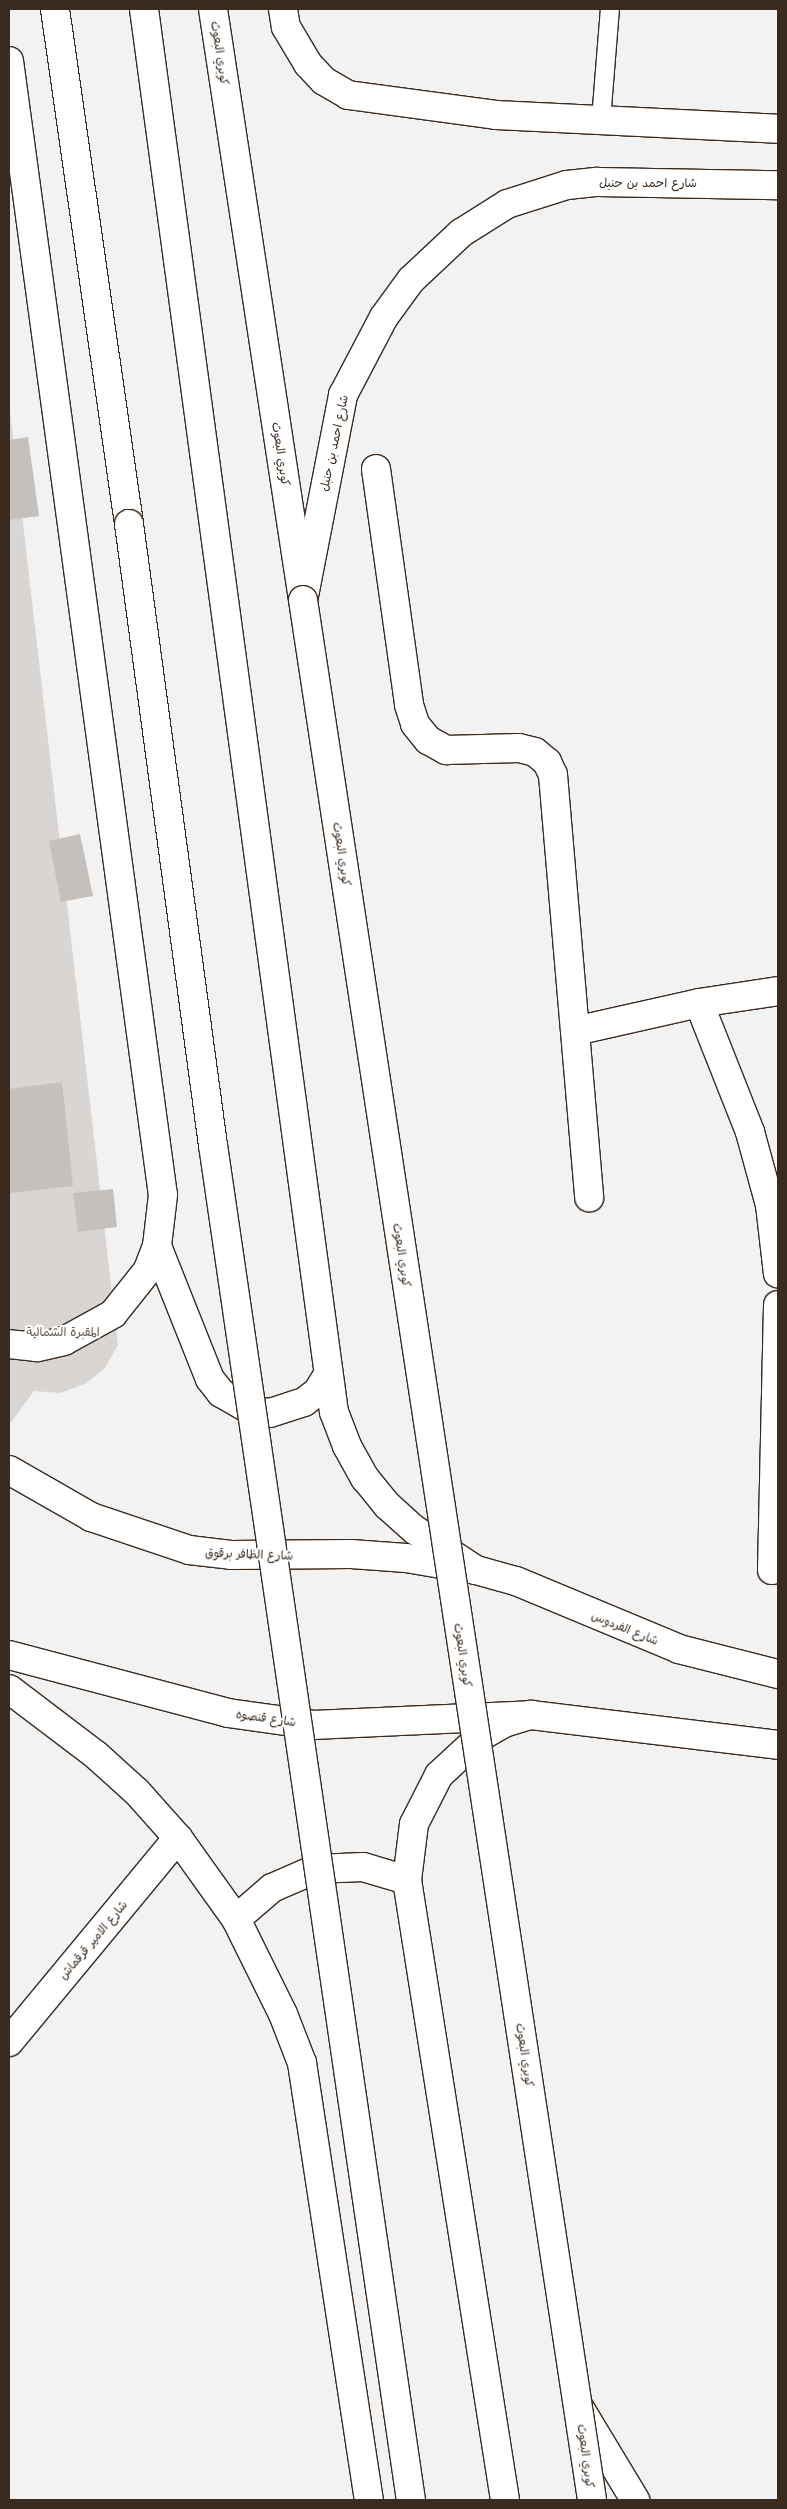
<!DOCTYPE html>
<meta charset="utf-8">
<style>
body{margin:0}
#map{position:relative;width:787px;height:2509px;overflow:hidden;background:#f3f2f2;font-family:"Playpen Sans","Playpen Sans Arabic",sans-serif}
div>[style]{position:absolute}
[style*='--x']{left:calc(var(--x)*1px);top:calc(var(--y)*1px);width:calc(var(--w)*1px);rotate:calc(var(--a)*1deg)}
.green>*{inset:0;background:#d8d5d2}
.building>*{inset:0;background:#c6c0bd}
.roads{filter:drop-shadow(1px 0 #3b2a1e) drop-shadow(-1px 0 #3b2a1e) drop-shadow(0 1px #3b2a1e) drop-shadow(0 -1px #3b2a1e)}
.lane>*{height:18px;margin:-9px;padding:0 9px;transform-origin:9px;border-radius:9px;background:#fff}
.street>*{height:28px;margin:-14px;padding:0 14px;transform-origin:14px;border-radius:14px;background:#fff}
.secondary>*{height:28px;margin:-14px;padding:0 14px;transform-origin:14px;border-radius:14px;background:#fff}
.highway>*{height:28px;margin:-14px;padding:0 14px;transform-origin:14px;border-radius:14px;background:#fff}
.bridges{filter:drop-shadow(1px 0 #3b2a1e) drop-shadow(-1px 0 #3b2a1e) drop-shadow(0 1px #3b2a1e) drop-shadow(0 -1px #3b2a1e)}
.highway-bridge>*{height:28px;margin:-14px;padding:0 14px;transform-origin:14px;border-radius:14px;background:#fff}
span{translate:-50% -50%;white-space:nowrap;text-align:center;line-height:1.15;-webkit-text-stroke:4.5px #fff;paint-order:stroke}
.street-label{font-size:12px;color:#3b2a1e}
.park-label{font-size:12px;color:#62554b}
.frame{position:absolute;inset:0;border:10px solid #3b2a1e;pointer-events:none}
</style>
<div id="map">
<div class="green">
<div style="clip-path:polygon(9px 402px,118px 1345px,105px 1368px,85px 1384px,60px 1393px,34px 1391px,9px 1425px)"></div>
</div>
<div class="building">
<div style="clip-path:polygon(28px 437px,39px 516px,9px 520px,9px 440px)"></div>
<div style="clip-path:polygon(80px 834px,93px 896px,61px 902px,49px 841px)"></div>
<div style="clip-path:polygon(62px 1082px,73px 1186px,9px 1193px,9px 1089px)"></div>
<div style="clip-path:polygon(113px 1189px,117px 1227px,78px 1232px,73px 1193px)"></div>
</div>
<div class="roads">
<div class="lane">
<div style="--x:601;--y:120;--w:111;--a:-85.4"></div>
</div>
<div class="street">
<div style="--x:376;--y:469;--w:238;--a:82"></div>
<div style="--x:409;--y:705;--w:20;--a:72"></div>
<div style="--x:415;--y:724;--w:21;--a:51"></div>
<div style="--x:428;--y:740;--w:21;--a:29"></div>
<div style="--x:446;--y:750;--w:73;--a:-1.6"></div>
<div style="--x:519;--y:748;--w:16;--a:14"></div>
<div style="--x:535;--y:752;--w:16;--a:40"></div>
<div style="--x:547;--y:762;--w:14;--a:65"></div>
<div style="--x:553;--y:775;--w:424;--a:85.1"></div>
<div style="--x:699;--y:1003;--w:139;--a:68.4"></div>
<div style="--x:750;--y:1132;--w:76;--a:74.7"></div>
<div style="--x:770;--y:1205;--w:69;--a:83.4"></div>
<div style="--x:575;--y:1031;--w:127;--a:-12.7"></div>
<div style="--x:699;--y:1003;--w:80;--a:-8.6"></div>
<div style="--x:772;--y:1570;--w:265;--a:-88.7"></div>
<div style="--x:9;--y:2042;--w:265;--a:-50.4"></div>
</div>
<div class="secondary">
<div style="--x:283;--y:9;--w:18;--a:81"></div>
<div style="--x:286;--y:27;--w:43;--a:59.3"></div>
<div style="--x:308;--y:64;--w:23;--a:47"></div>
<div style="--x:324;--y:81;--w:28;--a:30"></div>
<div style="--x:348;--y:95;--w:149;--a:7.7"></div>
<div style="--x:496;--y:115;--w:282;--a:2.8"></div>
<div style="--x:304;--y:596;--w:205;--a:-79"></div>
<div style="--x:343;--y:395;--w:88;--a:-62.3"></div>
<div style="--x:384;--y:317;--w:46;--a:-53.9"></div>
<div style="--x:411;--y:280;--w:69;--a:-43.2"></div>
<div style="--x:461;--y:233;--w:54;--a:-32.2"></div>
<div style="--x:507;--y:204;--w:63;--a:-17.6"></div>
<div style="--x:567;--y:185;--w:31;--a:-6"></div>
<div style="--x:598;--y:182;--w:180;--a:1"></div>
<div style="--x:9;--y:1470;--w:95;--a:29.8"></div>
<div style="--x:91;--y:1517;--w:103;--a:18.6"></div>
<div style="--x:189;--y:1550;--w:42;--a:6.8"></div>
<div style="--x:231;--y:1555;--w:120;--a:-0.5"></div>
<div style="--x:351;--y:1554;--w:55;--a:4.2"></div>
<div style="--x:406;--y:1558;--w:71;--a:9.7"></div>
<div style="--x:476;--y:1570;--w:41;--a:15.4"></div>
<div style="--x:516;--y:1581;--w:177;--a:22.6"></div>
<div style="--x:679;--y:1649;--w:102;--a:14.2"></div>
<div style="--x:9;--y:1655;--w:227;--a:14.8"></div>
<div style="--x:228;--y:1713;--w:86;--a:8"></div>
<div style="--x:313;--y:1725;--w:218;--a:-2.6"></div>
<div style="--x:531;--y:1715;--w:249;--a:6.9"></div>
</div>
<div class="highway">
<div style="--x:55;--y:9;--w:520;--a:81.82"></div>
<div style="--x:144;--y:9;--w:1416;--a:82.29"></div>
<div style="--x:334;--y:1412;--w:36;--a:69"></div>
<div style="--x:347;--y:1446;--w:37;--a:61"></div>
<div style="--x:365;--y:1478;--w:36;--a:51"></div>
<div style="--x:388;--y:1506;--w:36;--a:42"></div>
<div style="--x:415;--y:1530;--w:73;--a:33.3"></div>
<div style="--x:213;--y:9;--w:598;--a:81.34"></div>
<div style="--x:9;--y:61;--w:1144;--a:82.27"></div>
<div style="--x:163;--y:1195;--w:51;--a:96.7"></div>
<div style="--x:157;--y:1246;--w:26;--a:111"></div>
<div style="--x:148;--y:1270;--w:56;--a:128.5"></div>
<div style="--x:113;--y:1314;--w:56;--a:151.1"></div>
<div style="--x:64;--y:1341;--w:28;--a:167"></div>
<div style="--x:37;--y:1347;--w:28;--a:-174"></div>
<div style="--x:157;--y:1246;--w:143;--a:68.3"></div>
<div style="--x:210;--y:1379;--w:18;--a:52"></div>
<div style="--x:221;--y:1393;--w:36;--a:30"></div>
<div style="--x:252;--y:1411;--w:18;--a:6"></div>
<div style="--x:270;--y:1413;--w:36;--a:-18"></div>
<div style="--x:304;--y:1402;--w:18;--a:-38"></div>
<div style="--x:318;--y:1391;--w:17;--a:-59"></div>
<div style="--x:9;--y:1689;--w:109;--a:37.2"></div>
<div style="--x:96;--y:1755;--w:55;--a:42.1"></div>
<div style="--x:137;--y:1792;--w:62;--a:48.3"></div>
<div style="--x:178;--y:1838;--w:100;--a:54.4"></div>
<div style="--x:236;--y:1919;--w:106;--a:63.7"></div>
<div style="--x:283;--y:2014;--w:53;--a:68.8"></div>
<div style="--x:302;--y:2063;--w:442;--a:81.3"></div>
<div style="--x:236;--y:1919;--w:48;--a:-40.7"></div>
<div style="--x:272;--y:1888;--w:48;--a:-23.4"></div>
<div style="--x:316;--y:1869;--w:47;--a:-2.4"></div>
<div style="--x:363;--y:1867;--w:46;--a:16.5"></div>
<div style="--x:579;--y:2407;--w:109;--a:58.9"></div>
<div style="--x:505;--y:2500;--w:628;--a:-98.98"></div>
<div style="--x:407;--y:1880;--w:56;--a:-82.9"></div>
<div style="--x:414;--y:1824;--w:55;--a:-63"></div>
<div style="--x:439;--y:1775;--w:56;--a:-42.8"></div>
<div style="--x:480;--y:1737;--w:28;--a:-30"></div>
<div style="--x:504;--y:1723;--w:28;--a:-17"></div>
</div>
</div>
<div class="bridges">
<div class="highway-bridge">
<div style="--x:129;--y:524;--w:627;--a:82.3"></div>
<div style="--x:213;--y:1145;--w:1369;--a:81.69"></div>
<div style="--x:303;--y:600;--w:1922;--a:81.35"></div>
</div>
</div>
<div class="street-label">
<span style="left:220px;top:53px;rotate:81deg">كوبري البعوث</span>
<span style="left:648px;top:183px">شارع احمد بن حنبل</span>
<span style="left:334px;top:443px;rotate:-78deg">شارع احمد بن حنبل</span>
<span style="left:281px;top:454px;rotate:81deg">كوبري البعوث</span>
<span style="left:342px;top:854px;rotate:81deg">كوبري البعوث</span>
<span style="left:402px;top:1255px;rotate:81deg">كوبري البعوث</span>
<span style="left:249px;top:1554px;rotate:2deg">شارع الظافر برقوق</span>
<span style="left:625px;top:1628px;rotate:22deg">شارع الفردوس</span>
<span style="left:463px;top:1655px;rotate:81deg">كوبري البعوث</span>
<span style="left:266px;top:1718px;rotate:8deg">شارع قنصوه</span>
<span style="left:93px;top:1940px;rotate:-50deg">شارع الامير قرقماش</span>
<span style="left:525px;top:2055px;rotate:81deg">كوبري البعوث</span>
<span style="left:586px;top:2456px;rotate:82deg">كوبري البعوث</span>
</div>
<div class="park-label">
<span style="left:63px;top:1332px">المقبرة الشمالية</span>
</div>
<div class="frame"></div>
</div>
